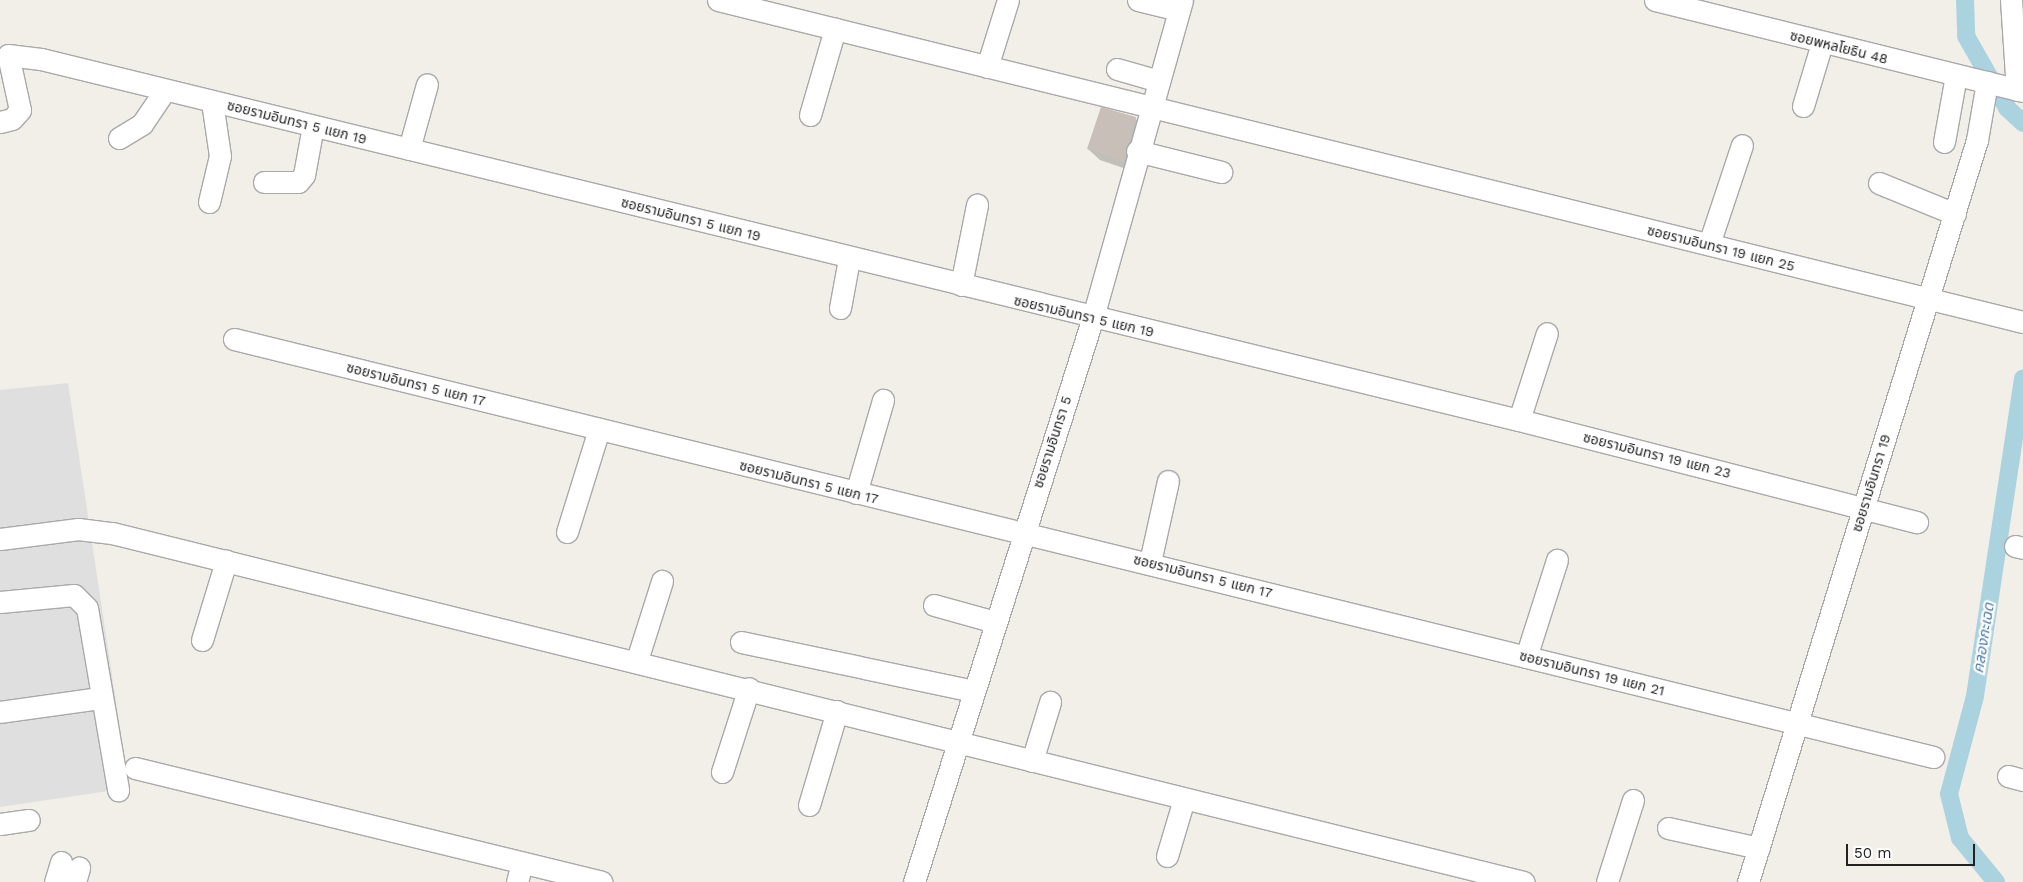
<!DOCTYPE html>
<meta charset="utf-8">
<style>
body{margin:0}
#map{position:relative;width:2023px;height:882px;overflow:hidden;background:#f2efe9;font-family:"Work Sans","Noto Sans Thai",sans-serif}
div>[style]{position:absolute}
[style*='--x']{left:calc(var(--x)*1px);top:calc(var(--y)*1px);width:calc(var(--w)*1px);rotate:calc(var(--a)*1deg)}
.residential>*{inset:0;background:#e0dfdf}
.shadow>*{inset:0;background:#0003}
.canal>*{height:18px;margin:-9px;padding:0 9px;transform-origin:9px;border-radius:9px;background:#aad3df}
.building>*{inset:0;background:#c7bfb8}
.roads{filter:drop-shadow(1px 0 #a9a9a9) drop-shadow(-1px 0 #a9a9a9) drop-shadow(0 1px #a9a9a9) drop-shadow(0 -1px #a9a9a9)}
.minor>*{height:21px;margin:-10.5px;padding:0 10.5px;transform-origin:10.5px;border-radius:10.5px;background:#fff}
span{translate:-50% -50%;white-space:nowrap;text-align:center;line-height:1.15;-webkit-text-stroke:4.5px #fff;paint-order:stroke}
.street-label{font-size:14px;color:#222}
.water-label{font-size:15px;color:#4a7aab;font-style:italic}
.scale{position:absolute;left:1846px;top:844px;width:129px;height:22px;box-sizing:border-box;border:2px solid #222;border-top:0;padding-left:6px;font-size:15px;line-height:18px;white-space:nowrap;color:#222;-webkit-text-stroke:4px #fff;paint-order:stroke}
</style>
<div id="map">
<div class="residential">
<div style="clip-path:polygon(68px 383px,129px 788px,0 807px,0 390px)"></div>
</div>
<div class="shadow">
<div style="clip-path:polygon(1135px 118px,1147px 130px,1135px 172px,1100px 160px,1088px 149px)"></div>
</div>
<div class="canal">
<div style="--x:1965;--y:0;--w:36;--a:88"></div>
<div style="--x:1966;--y:36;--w:83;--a:60.3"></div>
<div style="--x:2007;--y:108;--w:22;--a:43"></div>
<div style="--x:1996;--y:882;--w:57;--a:-129.3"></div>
<div style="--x:1960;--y:838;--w:45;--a:-104"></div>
<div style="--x:1949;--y:794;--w:101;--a:-75.1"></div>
<div style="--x:1975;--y:696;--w:321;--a:-81.4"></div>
</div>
<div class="building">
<div style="clip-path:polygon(1101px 107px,1136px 117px,1124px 161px,1087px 149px)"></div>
</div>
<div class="roads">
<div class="minor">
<div style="--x:718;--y:0;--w:1344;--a:13.86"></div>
<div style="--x:1138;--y:0;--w:42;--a:13.7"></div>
<div style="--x:1655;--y:0;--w:379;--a:13.9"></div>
<div style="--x:2011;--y:0;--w:90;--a:86.2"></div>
<div style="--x:987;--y:67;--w:70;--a:-72.6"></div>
<div style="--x:1117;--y:69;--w:44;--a:15.9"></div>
<div style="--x:1803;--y:106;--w:66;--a:-73.2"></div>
<div style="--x:810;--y:115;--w:90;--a:-73.8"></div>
<div style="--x:0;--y:122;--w:12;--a:-14"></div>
<div style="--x:12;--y:119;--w:12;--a:-48"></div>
<div style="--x:20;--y:110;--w:56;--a:-102.3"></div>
<div style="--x:8;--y:55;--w:33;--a:7"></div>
<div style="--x:41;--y:59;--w:1521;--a:13.73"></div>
<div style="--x:1519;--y:420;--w:411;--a:14.4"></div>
<div style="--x:119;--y:138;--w:27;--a:-31"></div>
<div style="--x:142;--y:124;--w:41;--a:-55.9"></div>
<div style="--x:1944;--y:142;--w:68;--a:-79.8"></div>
<div style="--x:409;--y:149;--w:67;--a:-74.5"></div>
<div style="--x:1137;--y:151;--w:87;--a:14"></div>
<div style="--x:264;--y:182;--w:34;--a:0"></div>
<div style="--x:298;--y:182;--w:9;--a:-49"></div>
<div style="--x:304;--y:175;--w:50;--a:-79.6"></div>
<div style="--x:1879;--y:183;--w:82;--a:22.2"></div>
<div style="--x:209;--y:202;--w:47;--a:-76.6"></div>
<div style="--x:220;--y:156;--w:55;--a:-98.4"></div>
<div style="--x:1709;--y:244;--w:104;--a:-71.6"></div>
<div style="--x:961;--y:285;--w:82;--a:-78.7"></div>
<div style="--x:840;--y:308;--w:50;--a:-79.6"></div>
<div style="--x:234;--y:339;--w:1750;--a:13.82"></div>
<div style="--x:1519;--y:420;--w:91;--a:-72.2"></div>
<div style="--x:856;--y:493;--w:97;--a:-73.8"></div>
<div style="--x:567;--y:532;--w:108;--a:-72.7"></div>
<div style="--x:0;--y:539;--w:79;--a:-7.3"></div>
<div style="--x:78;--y:529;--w:34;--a:7"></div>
<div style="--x:112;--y:533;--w:1454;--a:13.89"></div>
<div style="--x:2015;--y:546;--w:8;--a:14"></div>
<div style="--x:1150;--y:562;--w:83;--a:-77.5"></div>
<div style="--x:0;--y:602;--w:74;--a:-5.4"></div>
<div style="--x:74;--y:595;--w:18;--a:45"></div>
<div style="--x:87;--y:608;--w:185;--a:80.3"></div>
<div style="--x:934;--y:605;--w:63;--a:15.6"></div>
<div style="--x:202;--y:640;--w:83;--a:-73.1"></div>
<div style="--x:741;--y:642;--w:237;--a:11.9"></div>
<div style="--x:1526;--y:657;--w:102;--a:-72.3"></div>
<div style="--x:637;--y:660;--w:83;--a:-72.4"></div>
<div style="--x:0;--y:712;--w:101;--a:-8"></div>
<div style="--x:1032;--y:761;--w:62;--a:-73"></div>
<div style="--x:135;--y:768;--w:480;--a:13.7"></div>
<div style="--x:722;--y:772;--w:88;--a:-72.2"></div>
<div style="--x:2008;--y:776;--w:16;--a:15"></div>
<div style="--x:809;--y:805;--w:98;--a:-73.4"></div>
<div style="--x:0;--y:824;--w:29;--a:-8"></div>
<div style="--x:1668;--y:828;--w:93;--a:12.4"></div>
<div style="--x:1167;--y:856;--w:59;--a:-73.4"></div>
<div style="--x:55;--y:882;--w:21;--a:-73"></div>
<div style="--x:75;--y:882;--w:15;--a:-74"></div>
<div style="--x:517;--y:882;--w:20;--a:-75"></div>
<div style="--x:914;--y:882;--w:593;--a:-72.42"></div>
<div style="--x:1093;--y:317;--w:329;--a:-74.3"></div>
<div style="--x:1607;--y:882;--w:86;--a:-72.4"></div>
<div style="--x:1748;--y:882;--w:777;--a:-72.85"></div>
<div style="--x:1977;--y:140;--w:59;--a:-80.2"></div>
</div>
</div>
<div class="street-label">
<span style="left:1839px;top:47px;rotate:14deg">ซอยพหลโยธิน 48</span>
<span style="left:297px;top:122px;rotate:14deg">ซอยรามอินทรา 5 แยก 19</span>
<span style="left:691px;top:219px;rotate:14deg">ซอยรามอินทรา 5 แยก 19</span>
<span style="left:1721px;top:248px;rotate:14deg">ซอยรามอินทรา 19 แยก 25</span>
<span style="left:1084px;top:316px;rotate:13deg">ซอยรามอินทรา 5 แยก 19</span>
<span style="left:416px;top:384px;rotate:14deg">ซอยรามอินทรา 5 แยก 17</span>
<span style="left:1052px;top:442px;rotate:-72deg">ซอยรามอินทรา 5</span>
<span style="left:1657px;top:455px;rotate:14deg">ซอยรามอินทรา 19 แยก 23</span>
<span style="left:809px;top:482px;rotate:14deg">ซอยรามอินทรา 5 แยก 17</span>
<span style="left:1871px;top:483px;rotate:-73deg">ซอยรามอินทรา 19</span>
<span style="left:1203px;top:576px;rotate:14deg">ซอยรามอินทรา 5 แยก 17</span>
<span style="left:1592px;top:673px;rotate:14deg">ซอยรามอินทรา 19 แยก 21</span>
</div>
<div class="water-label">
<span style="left:1984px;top:638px;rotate:-81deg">คลองกะเฉด</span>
</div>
<div class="scale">50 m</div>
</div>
